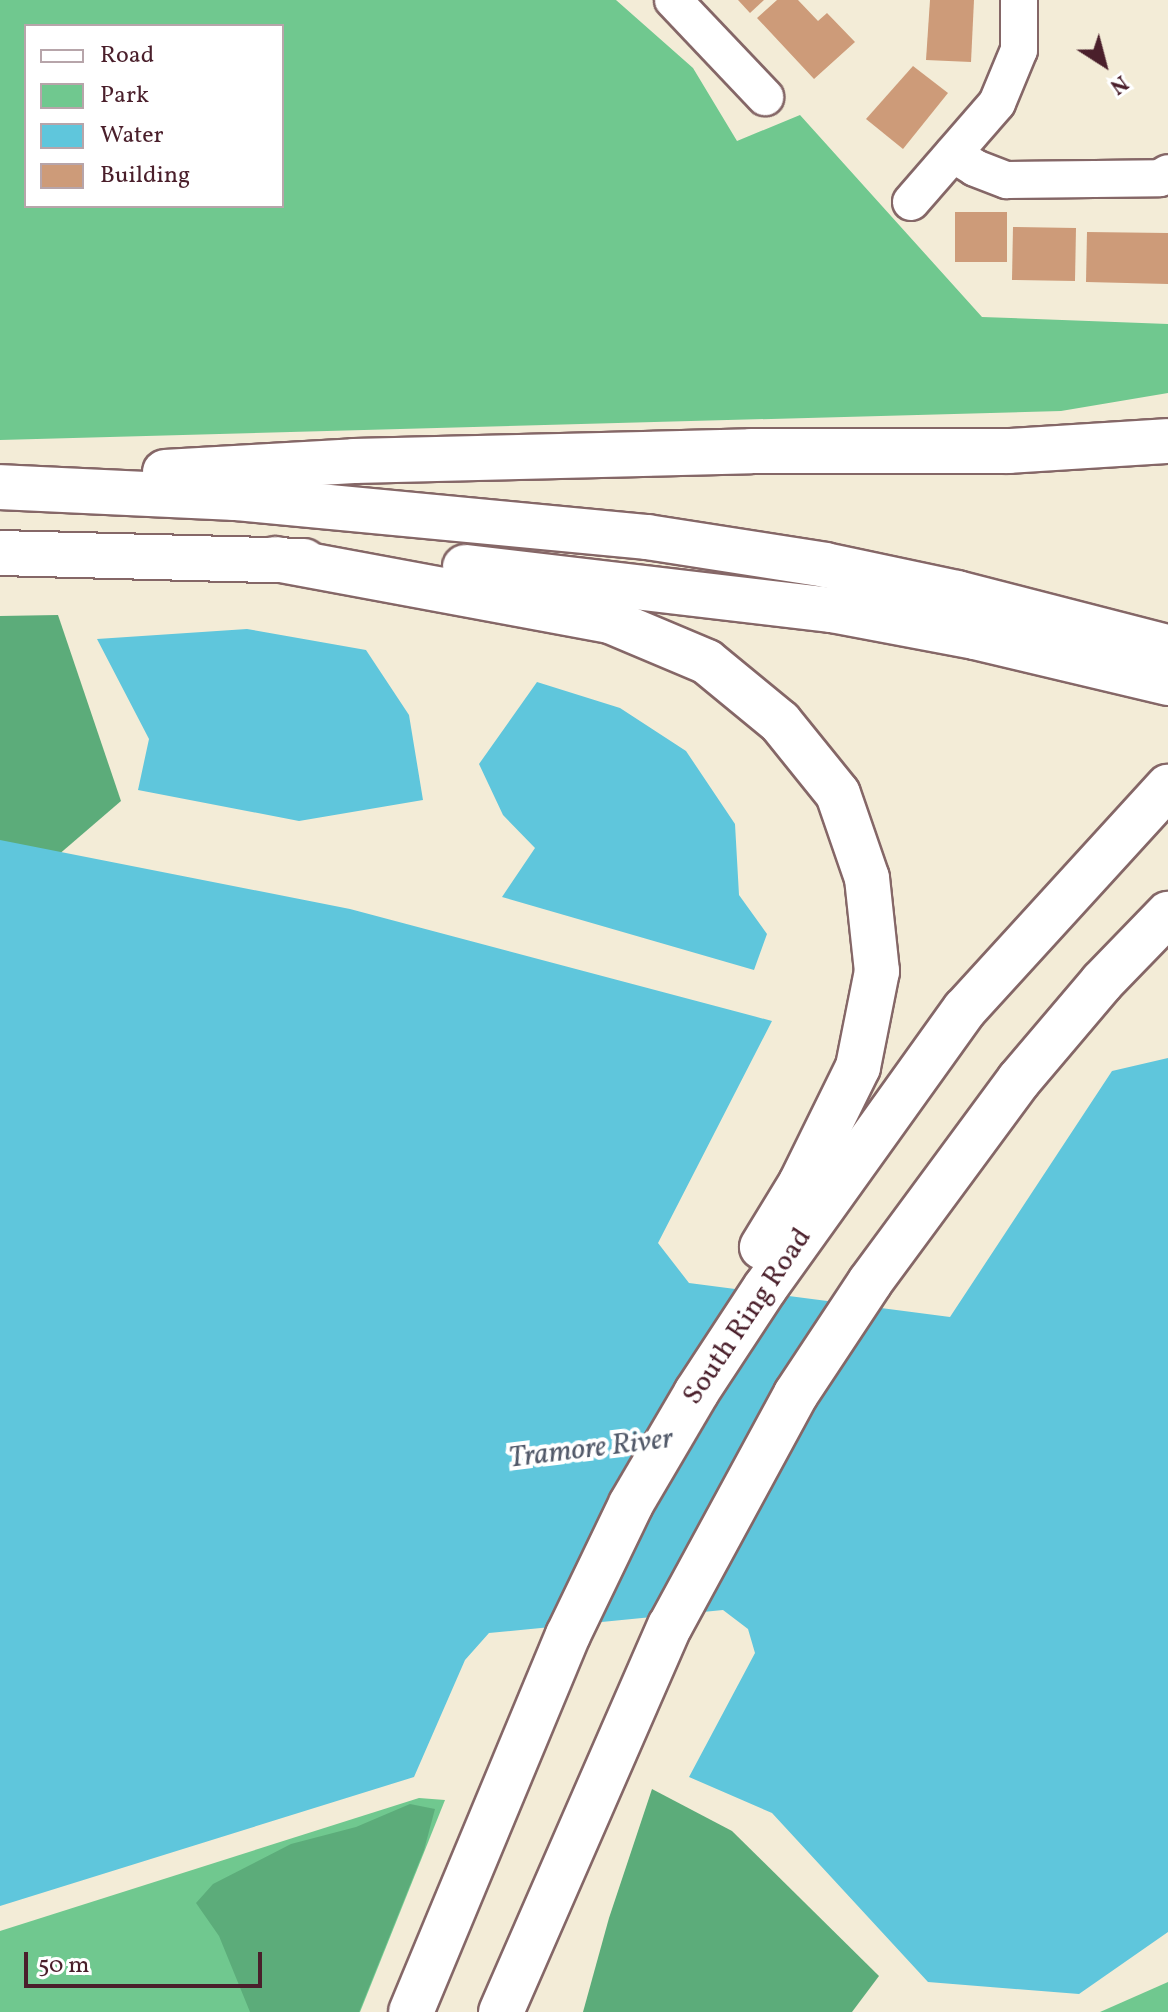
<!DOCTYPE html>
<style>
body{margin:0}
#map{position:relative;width:1168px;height:2012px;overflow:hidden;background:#f3ecd7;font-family:Vollkorn,serif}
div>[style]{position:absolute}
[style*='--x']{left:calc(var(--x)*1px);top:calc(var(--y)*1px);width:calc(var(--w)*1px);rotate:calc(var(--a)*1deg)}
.green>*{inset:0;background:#70c88f}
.forest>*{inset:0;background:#5cac7a}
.water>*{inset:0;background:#5fc6dc}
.building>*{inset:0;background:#cd9b79}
.roads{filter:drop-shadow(2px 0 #856767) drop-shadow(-2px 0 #856767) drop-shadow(0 2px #856767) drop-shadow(0 -2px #856767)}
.minor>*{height:36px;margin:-18px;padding:0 18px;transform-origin:18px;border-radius:18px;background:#fff}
.highway>*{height:44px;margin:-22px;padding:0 22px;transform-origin:22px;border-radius:22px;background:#fff}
span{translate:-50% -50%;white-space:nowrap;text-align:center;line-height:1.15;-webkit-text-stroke:8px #fff;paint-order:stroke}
.street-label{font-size:28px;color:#4a1f2b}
.water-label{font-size:30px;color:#515969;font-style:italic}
.legend{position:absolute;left:24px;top:24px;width:260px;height:184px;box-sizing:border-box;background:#fff;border:2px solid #b7a5aa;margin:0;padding:10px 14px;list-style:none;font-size:24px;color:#4a1f2b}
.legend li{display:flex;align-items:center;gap:16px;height:40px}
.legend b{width:40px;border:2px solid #b7a5aa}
.north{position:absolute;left:1064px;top:24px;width:80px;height:80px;-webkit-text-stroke:6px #fff;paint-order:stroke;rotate:144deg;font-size:22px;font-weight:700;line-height:32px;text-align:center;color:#4a1f2b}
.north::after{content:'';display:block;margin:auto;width:28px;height:36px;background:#4a1f2b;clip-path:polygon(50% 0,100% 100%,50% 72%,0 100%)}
.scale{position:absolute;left:24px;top:1952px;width:238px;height:36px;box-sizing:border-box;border:4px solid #4a1f2b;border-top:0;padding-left:10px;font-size:24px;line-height:28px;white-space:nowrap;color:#4a1f2b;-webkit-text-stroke:6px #fff;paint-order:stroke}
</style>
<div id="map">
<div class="green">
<div style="clip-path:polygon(evenodd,0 0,616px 0,693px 68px,737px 141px,800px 115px,982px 317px,1168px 324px,1168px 393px,1061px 411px,0 440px,0 0,26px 26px,282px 26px,282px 206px,26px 206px,26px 26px)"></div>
<div style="clip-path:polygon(419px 1798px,445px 1800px,360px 2012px,0 2012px,0 1931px)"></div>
<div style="clip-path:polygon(1168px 1982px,1168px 2012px,1100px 2012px)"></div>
</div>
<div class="forest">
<div style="clip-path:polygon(58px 615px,121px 801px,0 905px,0 616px)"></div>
<div style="clip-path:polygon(652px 1789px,732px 1831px,879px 1976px,852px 2012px,583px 2012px,609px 1918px)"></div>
<div style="clip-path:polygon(410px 1804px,435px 1809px,424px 1850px,359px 2012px,250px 2012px,219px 1936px,196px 1903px,213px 1884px,291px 1844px,356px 1827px)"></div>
</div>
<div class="water">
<div style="clip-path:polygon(247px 629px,366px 650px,409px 715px,423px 800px,299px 821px,138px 790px,149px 739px,97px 639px)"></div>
<div style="clip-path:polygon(537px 682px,620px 708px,686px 751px,735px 824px,739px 895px,767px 934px,754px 970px,502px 897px,535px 848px,503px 815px,479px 764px)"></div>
<div style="clip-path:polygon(0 840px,350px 909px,772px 1021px,658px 1243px,689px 1283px,950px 1317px,1112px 1071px,1168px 1058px,1168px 1932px,1079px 1994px,928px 1982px,772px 1813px,689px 1777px,755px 1653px,748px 1629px,723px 1610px,489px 1633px,465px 1660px,414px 1777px,0 1906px)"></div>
</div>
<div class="building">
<div style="clip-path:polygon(738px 0,764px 0,750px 13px)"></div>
<div style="clip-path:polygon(777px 0,798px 0,818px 21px,827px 13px,855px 42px,814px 79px,757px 18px)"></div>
<div style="clip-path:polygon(930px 0,974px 0,971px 62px,926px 60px)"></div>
<div style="clip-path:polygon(913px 66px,948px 93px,903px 149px,866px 119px)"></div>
<div style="clip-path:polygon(955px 212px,1007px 212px,1007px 262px,955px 262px)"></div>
<div style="clip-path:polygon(1013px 227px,1076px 228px,1075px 281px,1012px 280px)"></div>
<div style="clip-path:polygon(1087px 232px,1168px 233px,1168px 284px,1086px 282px)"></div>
</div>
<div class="roads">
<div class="minor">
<div style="--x:673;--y:0;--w:134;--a:46.5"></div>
<div style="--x:953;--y:154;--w:26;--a:32"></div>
<div style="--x:975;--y:168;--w:34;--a:21"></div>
<div style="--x:1007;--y:180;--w:153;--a:-0.7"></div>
<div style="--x:1160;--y:178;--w:9;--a:-32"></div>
<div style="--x:911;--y:202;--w:131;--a:-49"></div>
<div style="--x:997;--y:103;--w:57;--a:-67.5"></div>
<div style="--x:1019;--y:50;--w:50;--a:-90"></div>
</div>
<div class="highway">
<div style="--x:165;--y:472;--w:189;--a:-3.3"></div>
<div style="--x:354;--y:461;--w:397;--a:-1.4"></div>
<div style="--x:751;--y:451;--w:258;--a:0"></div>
<div style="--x:1009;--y:451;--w:159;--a:-3.6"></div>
<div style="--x:0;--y:487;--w:235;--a:2.7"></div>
<div style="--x:235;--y:498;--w:414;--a:5.4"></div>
<div style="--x:647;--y:537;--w:180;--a:8.9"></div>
<div style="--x:825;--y:565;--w:135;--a:12"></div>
<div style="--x:957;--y:593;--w:218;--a:14.4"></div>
<div style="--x:0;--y:553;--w:304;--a:1.5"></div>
<div style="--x:275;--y:559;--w:341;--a:10.5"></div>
<div style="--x:610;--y:621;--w:105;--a:22.9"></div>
<div style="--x:707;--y:662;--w:94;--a:39.4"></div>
<div style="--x:780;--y:722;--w:92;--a:51.1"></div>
<div style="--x:838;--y:794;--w:89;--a:71"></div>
<div style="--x:867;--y:878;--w:94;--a:83.9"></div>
<div style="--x:877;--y:971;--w:98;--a:101.2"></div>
<div style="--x:858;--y:1067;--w:129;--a:116.2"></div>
<div style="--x:801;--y:1183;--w:75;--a:121.4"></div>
<div style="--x:465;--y:567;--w:369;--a:6.7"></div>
<div style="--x:831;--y:610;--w:147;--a:10.6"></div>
<div style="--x:975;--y:637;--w:198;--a:13.4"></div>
<div style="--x:411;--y:2012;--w:408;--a:-67.4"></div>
<div style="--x:568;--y:1635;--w:145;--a:-64.3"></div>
<div style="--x:631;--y:1504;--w:129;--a:-59.6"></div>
<div style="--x:696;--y:1393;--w:126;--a:-56.7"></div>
<div style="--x:765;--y:1288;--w:343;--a:-54.4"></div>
<div style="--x:965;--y:1009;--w:301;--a:-47.6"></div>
<div style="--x:501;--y:2012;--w:421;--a:-66.4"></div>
<div style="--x:670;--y:1626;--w:264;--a:-61.5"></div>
<div style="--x:796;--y:1394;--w:134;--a:-56.5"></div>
<div style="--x:870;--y:1282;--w:251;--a:-53.6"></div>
<div style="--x:1019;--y:1080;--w:128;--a:-49.7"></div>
<div style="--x:1102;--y:982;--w:95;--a:-45.9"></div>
</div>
</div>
<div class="street-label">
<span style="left:748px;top:1317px;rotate:-56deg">South Ring Road</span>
</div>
<div class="water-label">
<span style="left:591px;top:1449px;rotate:-7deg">Tramore River</span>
</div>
<ul class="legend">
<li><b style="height:10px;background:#fff"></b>Road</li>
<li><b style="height:22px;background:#70c88f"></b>Park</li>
<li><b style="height:22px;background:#5fc6dc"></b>Water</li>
<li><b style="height:22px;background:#cd9b79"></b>Building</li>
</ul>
<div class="north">N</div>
<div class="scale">50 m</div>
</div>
